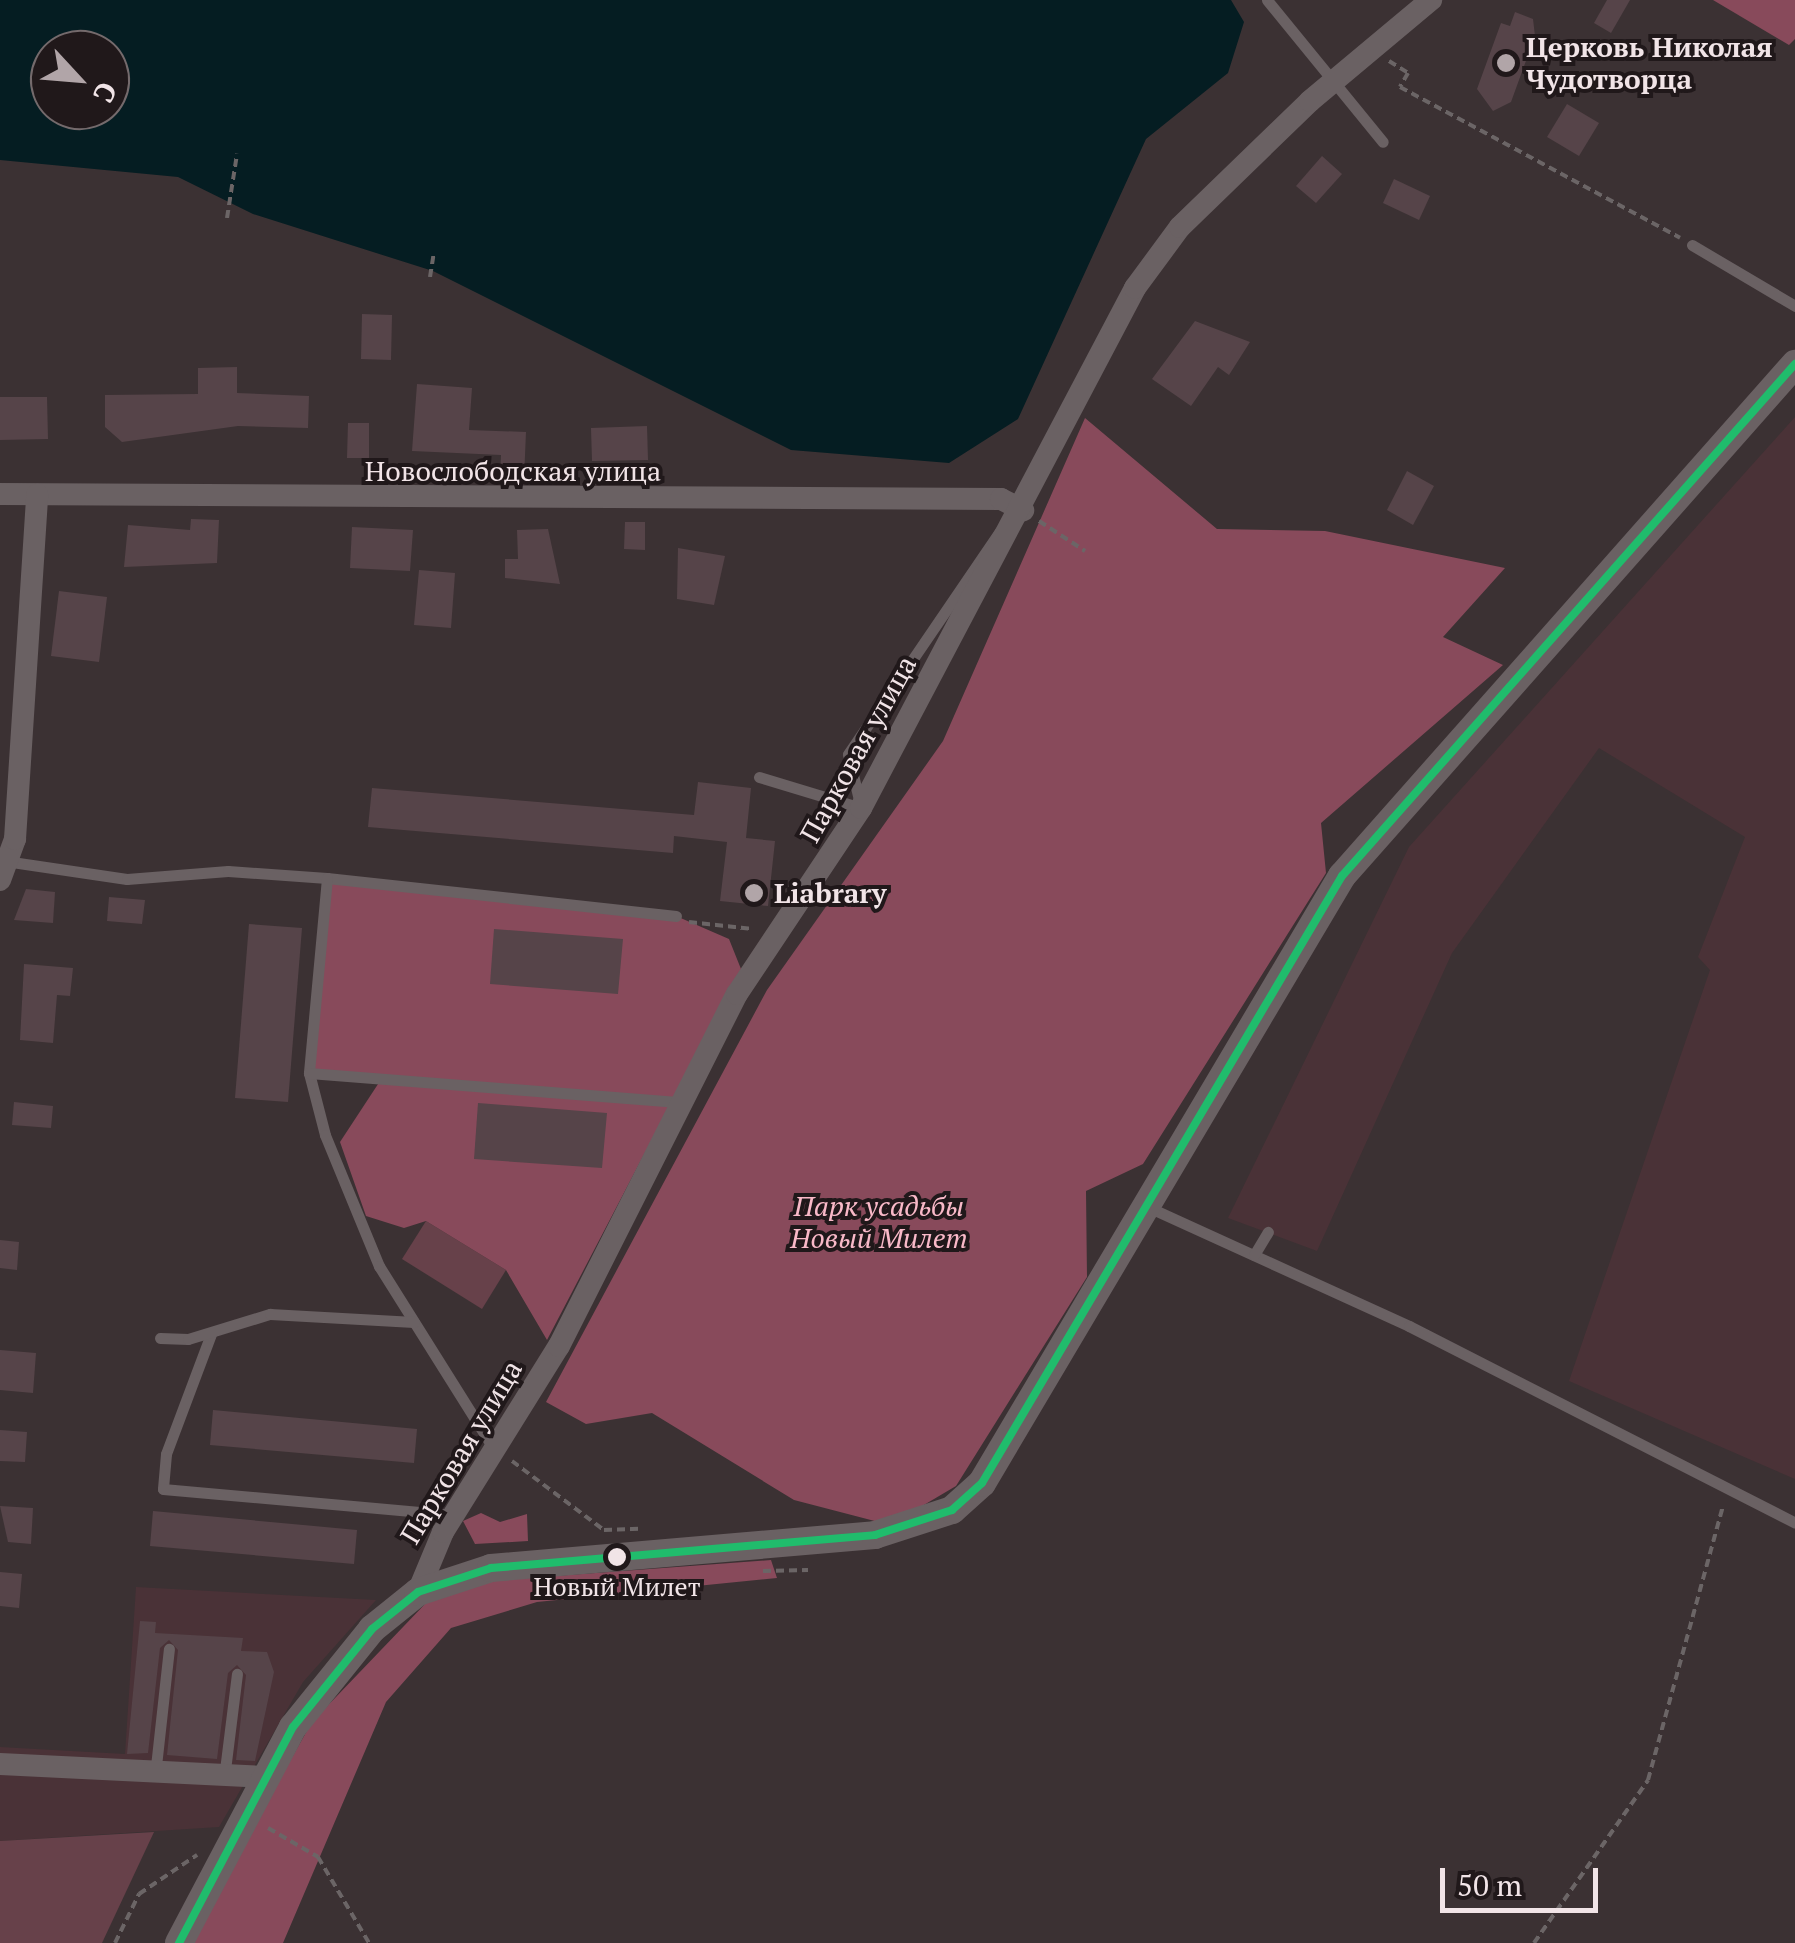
<!DOCTYPE html>
<meta charset="utf-8">
<style>
body{margin:0}
#map{position:relative;width:1795px;height:1943px;overflow:hidden;background:#3b3133;font-family:"PT Serif",serif}
div>[style]{position:absolute}
[style*='--x']{left:calc(var(--x)*1px);top:calc(var(--y)*1px);width:calc(var(--w)*1px);rotate:calc(var(--a)*1deg)}
.built>*{inset:0;background:#4a3237}
.green>*{inset:0;background:#67414a}
.forest>*{inset:0;background:#884a5b}
.water>*{inset:0;background:#051d22}
.building>*{inset:0;background:#564449}
.path>*{height:4px;margin-top:-2px;transform-origin:0;background:repeating-linear-gradient(90deg,#6b6566 0 8px,transparent 0 13px)}
.service>*{height:11px;margin:-5.5px;padding:0 5.5px;transform-origin:5.5px;border-radius:5.5px;background:#6a6163}
.minor>*{height:22px;margin:-11px;padding:0 11px;transform-origin:11px;border-radius:11px;background:#6a6163}
.tertiary>*{height:28px;margin:-14px;padding:0 14px;transform-origin:14px;border-radius:14px;background:#6a6163}
.bus-1>*{height:8px;margin:-4px;padding:0 4px;transform-origin:4px;border-radius:4px;background:#20bc6c}
.dots>*{width:28px;height:28px;translate:-50% -50%;box-sizing:border-box;border:5px solid #20181a;border-radius:50%}
span{translate:-50% -50%;white-space:nowrap;text-align:center;line-height:1.15;-webkit-text-stroke:8px #20181a;paint-order:stroke}
.bus-label{font-size:26px;color:#f1e4e7}
.poi-label{font-size:28px;color:#f1e4e7;font-weight:700}
.left{translate:0 -50%;text-align:left}
.street-label{font-size:28px;color:#f1e4e7}
.park-label{font-size:28px;color:#f9b9c8;font-style:italic}
.north{position:absolute;left:30px;top:30px;width:100px;height:100px;box-sizing:border-box;background:#20181a;border:2px solid #746a6c;border-radius:50%;rotate:116deg;font-size:28px;font-weight:700;line-height:40px;text-align:center;color:#f1e4e7}
.north::after{content:'';display:block;margin:auto;width:35px;height:45px;background:#b1a5a8;clip-path:polygon(50% 0,100% 100%,50% 72%,0 100%)}
.scale{position:absolute;left:1440px;top:1868px;width:158px;height:45px;box-sizing:border-box;border:5px solid #f1e4e7;border-top:0;padding-left:12px;font-size:30px;line-height:35px;white-space:nowrap;color:#f1e4e7;-webkit-text-stroke:8px #20181a;paint-order:stroke}
</style>
<div id="map">
<div class="built">
<div style="clip-path:polygon(1795px 417px,1795px 1479px,1569px 1381px,1710px 970px,1698px 957px,1745px 837px,1599px 748px,1452px 953px,1317px 1251px,1228px 1218px,1409px 847px)"></div>
<div style="clip-path:polygon(136px 1587px,376px 1600px,303px 1682px,219px 1827px,0 1841px,0 1747px,125px 1754px)"></div>
</div>
<div class="green">
<div style="clip-path:polygon(426px 1221px,506px 1270px,482px 1309px,402px 1259px)"></div>
<div style="clip-path:polygon(154px 1832px,102px 1943px,0 1943px,0 1841px)"></div>
</div>
<div class="forest">
<div style="clip-path:polygon(1713px 0,1795px 0,1795px 39px,1789px 45px)"></div>
<div style="clip-path:polygon(1085px 418px,1217px 529px,1325px 531px,1505px 568px,1443px 637px,1503px 665px,1321px 823px,1326px 873px,1143px 1164px,1086px 1191px,1087px 1277px,956px 1486px,890px 1525px,794px 1500px,652px 1413px,586px 1424px,546px 1402px,767px 990px,943px 741px)"></div>
<div style="clip-path:polygon(327px 878px,676px 916px,729px 939px,741px 969px,547px 1340px,506px 1270px,426px 1221px,404px 1228px,366px 1216px,340px 1142px,382px 1078px,309px 1073px)"></div>
<div style="clip-path:polygon(481px 1513px,500px 1522px,527px 1514px,528px 1541px,475px 1544px,463px 1521px)"></div>
<div style="clip-path:polygon(771px 1560px,777px 1578px,537px 1602px,451px 1628px,386px 1702px,283px 1943px,187px 1943px,312px 1722px,426px 1603px,487px 1581px)"></div>
</div>
<div class="water">
<div style="clip-path:polygon(evenodd,0 0,1231px 0,1244px 22px,1228px 73px,1146px 139px,1018px 419px,949px 463px,791px 450px,433px 271px,253px 214px,178px 177px,0 160px,0 0,50px 50px,110px 50px,110px 110px,50px 110px,50px 50px)"></div>
</div>
<div class="building">
<div style="clip-path:polygon(1607px 0,1630px 0,1611px 33px,1594px 23px)"></div>
<div style="clip-path:polygon(1515px 12px,1533px 19px,1535px 36px,1511px 102px,1493px 111px,1477px 89px,1501px 23px,1510px 26px)"></div>
<div style="clip-path:polygon(1567px 104px,1599px 123px,1579px 156px,1547px 137px)"></div>
<div style="clip-path:polygon(1322px 156px,1342px 174px,1316px 203px,1296px 186px)"></div>
<div style="clip-path:polygon(1394px 179px,1430px 196px,1419px 220px,1383px 203px)"></div>
<div style="clip-path:polygon(362px 314px,392px 315px,391px 360px,361px 359px)"></div>
<div style="clip-path:polygon(1195px 321px,1250px 342px,1229px 375px,1218px 367px,1191px 406px,1152px 379px)"></div>
<div style="clip-path:polygon(237px 367px,237px 393px,309px 396px,308px 428px,238px 426px,122px 442px,105px 427px,105px 395px,198px 394px,198px 368px)"></div>
<div style="clip-path:polygon(417px 384px,472px 388px,469px 430px,526px 432px,524px 479px,500px 478px,501px 455px,412px 451px)"></div>
<div style="clip-path:polygon(0 397px,47px 397px,48px 439px,0 440px)"></div>
<div style="clip-path:polygon(348px 423px,369px 423px,369px 458px,347px 458px)"></div>
<div style="clip-path:polygon(647px 426px,648px 460px,592px 461px,591px 428px)"></div>
<div style="clip-path:polygon(1407px 471px,1434px 486px,1413px 525px,1387px 510px)"></div>
<div style="clip-path:polygon(191px 519px,219px 520px,217px 563px,124px 567px,128px 525px,190px 530px)"></div>
<div style="clip-path:polygon(625px 522px,645px 522px,645px 550px,624px 549px)"></div>
<div style="clip-path:polygon(352px 527px,413px 530px,410px 571px,350px 568px)"></div>
<div style="clip-path:polygon(548px 529px,560px 584px,505px 578px,505px 559px,518px 559px,517px 530px)"></div>
<div style="clip-path:polygon(678px 548px,725px 556px,714px 605px,677px 599px)"></div>
<div style="clip-path:polygon(419px 570px,455px 573px,451px 628px,414px 625px)"></div>
<div style="clip-path:polygon(59px 591px,107px 597px,99px 662px,51px 656px)"></div>
<div style="clip-path:polygon(698px 782px,751px 788px,746px 838px,775px 841px,768px 906px,720px 901px,727px 842px,674px 836px,673px 853px,368px 827px,372px 788px,694px 815px)"></div>
<div style="clip-path:polygon(26px 889px,55px 892px,53px 923px,14px 920px)"></div>
<div style="clip-path:polygon(109px 897px,145px 900px,142px 924px,107px 921px)"></div>
<div style="clip-path:polygon(249px 924px,302px 928px,288px 1102px,235px 1098px)"></div>
<div style="clip-path:polygon(494px 929px,623px 939px,618px 994px,490px 984px)"></div>
<div style="clip-path:polygon(24px 964px,73px 968px,70px 996px,57px 995px,53px 1043px,20px 1040px)"></div>
<div style="clip-path:polygon(14px 1102px,53px 1106px,51px 1128px,12px 1125px)"></div>
<div style="clip-path:polygon(478px 1103px,607px 1113px,602px 1168px,474px 1159px)"></div>
<div style="clip-path:polygon(0 1240px,19px 1242px,17px 1270px,0 1268px)"></div>
<div style="clip-path:polygon(0 1350px,36px 1353px,33px 1393px,0 1390px)"></div>
<div style="clip-path:polygon(213px 1410px,417px 1429px,414px 1463px,210px 1445px)"></div>
<div style="clip-path:polygon(0 1430px,27px 1432px,25px 1462px,0 1461px)"></div>
<div style="clip-path:polygon(0 1506px,33px 1508px,31px 1544px,8px 1542px)"></div>
<div style="clip-path:polygon(153px 1511px,357px 1530px,354px 1564px,150px 1546px)"></div>
<div style="clip-path:polygon(0 1572px,22px 1574px,19px 1608px,0 1606px)"></div>
<div style="clip-path:polygon(140px 1621px,156px 1622px,155px 1633px,243px 1638px,241px 1651px,267px 1652px,274px 1672px,255px 1761px,236px 1760px,246px 1675px,237px 1665px,228px 1673px,217px 1759px,167px 1755px,178px 1650px,169px 1640px,160px 1648px,148px 1753px,127px 1754px)"></div>
</div>
<div class="path">
<div style="--x:1389;--y:61;--w:22;--a:32"></div>
<div style="--x:1408;--y:73;--w:16;--a:120"></div>
<div style="--x:1400;--y:87;--w:318;--a:28.3"></div>
<div style="--x:227;--y:218;--w:65;--a:-81.1"></div>
<div style="--x:430;--y:277;--w:25;--a:-81"></div>
<div style="--x:1039;--y:521;--w:55;--a:33.1"></div>
<div style="--x:689;--y:922;--w:64;--a:6.2"></div>
<div style="--x:512;--y:1461;--w:115;--a:36.9"></div>
<div style="--x:604;--y:1530;--w:35;--a:-2"></div>
<div style="--x:763;--y:1571;--w:45;--a:-1.3"></div>
<div style="--x:268;--y:1828;--w:58;--a:30.1"></div>
<div style="--x:318;--y:1857;--w:100;--a:59.3"></div>
<div style="--x:115;--y:1943;--w:55;--a:-63.9"></div>
<div style="--x:139;--y:1894;--w:70;--a:-33.9"></div>
<div style="--x:1534;--y:1943;--w:199;--a:-55"></div>
<div style="--x:1648;--y:1780;--w:285;--a:-74.7"></div>
</div>
<div class="service">
<div style="--x:1267;--y:0;--w:183;--a:50.8"></div>
<div style="--x:1692;--y:245;--w:120;--a:30.6"></div>
<div style="--x:759;--y:777;--w:107;--a:16.9"></div>
<div style="--x:860;--y:804;--w:51;--a:-103.5"></div>
<div style="--x:848;--y:754;--w:270;--a:-55.7"></div>
<div style="--x:5;--y:861;--w:123;--a:8.4"></div>
<div style="--x:127;--y:879;--w:101;--a:-4.5"></div>
<div style="--x:228;--y:871;--w:99;--a:4"></div>
<div style="--x:327;--y:878;--w:351;--a:6.2"></div>
<div style="--x:327;--y:878;--w:196;--a:95.3"></div>
<div style="--x:309;--y:1073;--w:64;--a:75.5"></div>
<div style="--x:325;--y:1135;--w:142;--a:67.6"></div>
<div style="--x:379;--y:1266;--w:218;--a:57.9"></div>
<div style="--x:309;--y:1073;--w:373;--a:4.5"></div>
<div style="--x:1148;--y:1207;--w:287;--a:24.5"></div>
<div style="--x:1409;--y:1326;--w:433;--a:27"></div>
<div style="--x:1254;--y:1255;--w:27;--a:-59"></div>
<div style="--x:211;--y:1334;--w:128;--a:110.6"></div>
<div style="--x:166;--y:1454;--w:35;--a:95"></div>
<div style="--x:163;--y:1489;--w:291;--a:5.1"></div>
<div style="--x:160;--y:1338;--w:28;--a:2"></div>
<div style="--x:188;--y:1339;--w:86;--a:-17"></div>
<div style="--x:270;--y:1314;--w:144;--a:3.2"></div>
<div style="--x:156;--y:1766;--w:118;--a:-83.7"></div>
<div style="--x:225;--y:1770;--w:97;--a:-82.9"></div>
</div>
<div class="minor">
<div style="--x:0;--y:494;--w:1001;--a:0.29"></div>
<div style="--x:1001;--y:499;--w:25;--a:27"></div>
<div style="--x:0;--y:880;--w:44;--a:-69.9"></div>
<div style="--x:15;--y:839;--w:345;--a:-86.3"></div>
<div style="--x:418;--y:1592;--w:65;--a:-67.4"></div>
<div style="--x:443;--y:1532;--w:219;--a:-58.1"></div>
<div style="--x:559;--y:1346;--w:394;--a:-63.2"></div>
<div style="--x:737;--y:994;--w:224;--a:-56.3"></div>
<div style="--x:861;--y:808;--w:588;--a:-62.21"></div>
<div style="--x:1135;--y:288;--w:76;--a:-53.6"></div>
<div style="--x:1180;--y:227;--w:181;--a:-44.1"></div>
<div style="--x:1310;--y:101;--w:158;--a:-39.9"></div>
<div style="--x:0;--y:1764;--w:267;--a:2.8"></div>
</div>
<div class="tertiary">
<div style="--x:179;--y:1943;--w:244;--a:-62.2"></div>
<div style="--x:293;--y:1727;--w:126;--a:-51.1"></div>
<div style="--x:372;--y:1629;--w:59;--a:-38.8"></div>
<div style="--x:418;--y:1592;--w:77;--a:-18.2"></div>
<div style="--x:491;--y:1568;--w:385;--a:-4.9"></div>
<div style="--x:875;--y:1535;--w:81;--a:-18"></div>
<div style="--x:952;--y:1510;--w:40;--a:-42"></div>
<div style="--x:982;--y:1483;--w:706;--a:-59.33"></div>
<div style="--x:1342;--y:876;--w:684;--a:-48.5"></div>
</div>
<div class="bus-1">
<div style="--x:179;--y:1943;--w:244;--a:-62.2"></div>
<div style="--x:293;--y:1727;--w:126;--a:-51.1"></div>
<div style="--x:372;--y:1629;--w:59;--a:-38.8"></div>
<div style="--x:418;--y:1592;--w:77;--a:-18.2"></div>
<div style="--x:491;--y:1568;--w:385;--a:-4.9"></div>
<div style="--x:875;--y:1535;--w:81;--a:-18"></div>
<div style="--x:952;--y:1510;--w:40;--a:-42"></div>
<div style="--x:982;--y:1483;--w:706;--a:-59.33"></div>
<div style="--x:1342;--y:876;--w:684;--a:-48.5"></div>
</div>
<div class="dots">
<div style="left:1506px;top:63px;background:#b1a5a8"></div>
<div style="left:754px;top:893px;background:#b1a5a8"></div>
<div style="left:617px;top:1557px;background:#f1e4e7"></div>
</div>
<div class="bus-label">
<span style="left:617px;top:1587px">Новый Милет</span>
</div>
<div class="poi-label">
<span class="left" style="left:1526px;top:63px">Церковь Николая<br>Чудотворца</span>
<span class="left" style="left:774px;top:893px">Liabrary</span>
</div>
<div class="street-label">
<span style="left:513px;top:471px">Новослободская улица</span>
<span style="left:858px;top:749px;rotate:-61deg">Парковая улица</span>
<span style="left:461px;top:1452px;rotate:-59deg">Парковая улица</span>
</div>
<div class="park-label">
<span style="left:879px;top:1222px">Парк усадьбы<br>Новый Милет</span>
</div>
<div class="north">С</div>
<div class="scale">50 m</div>
</div>
